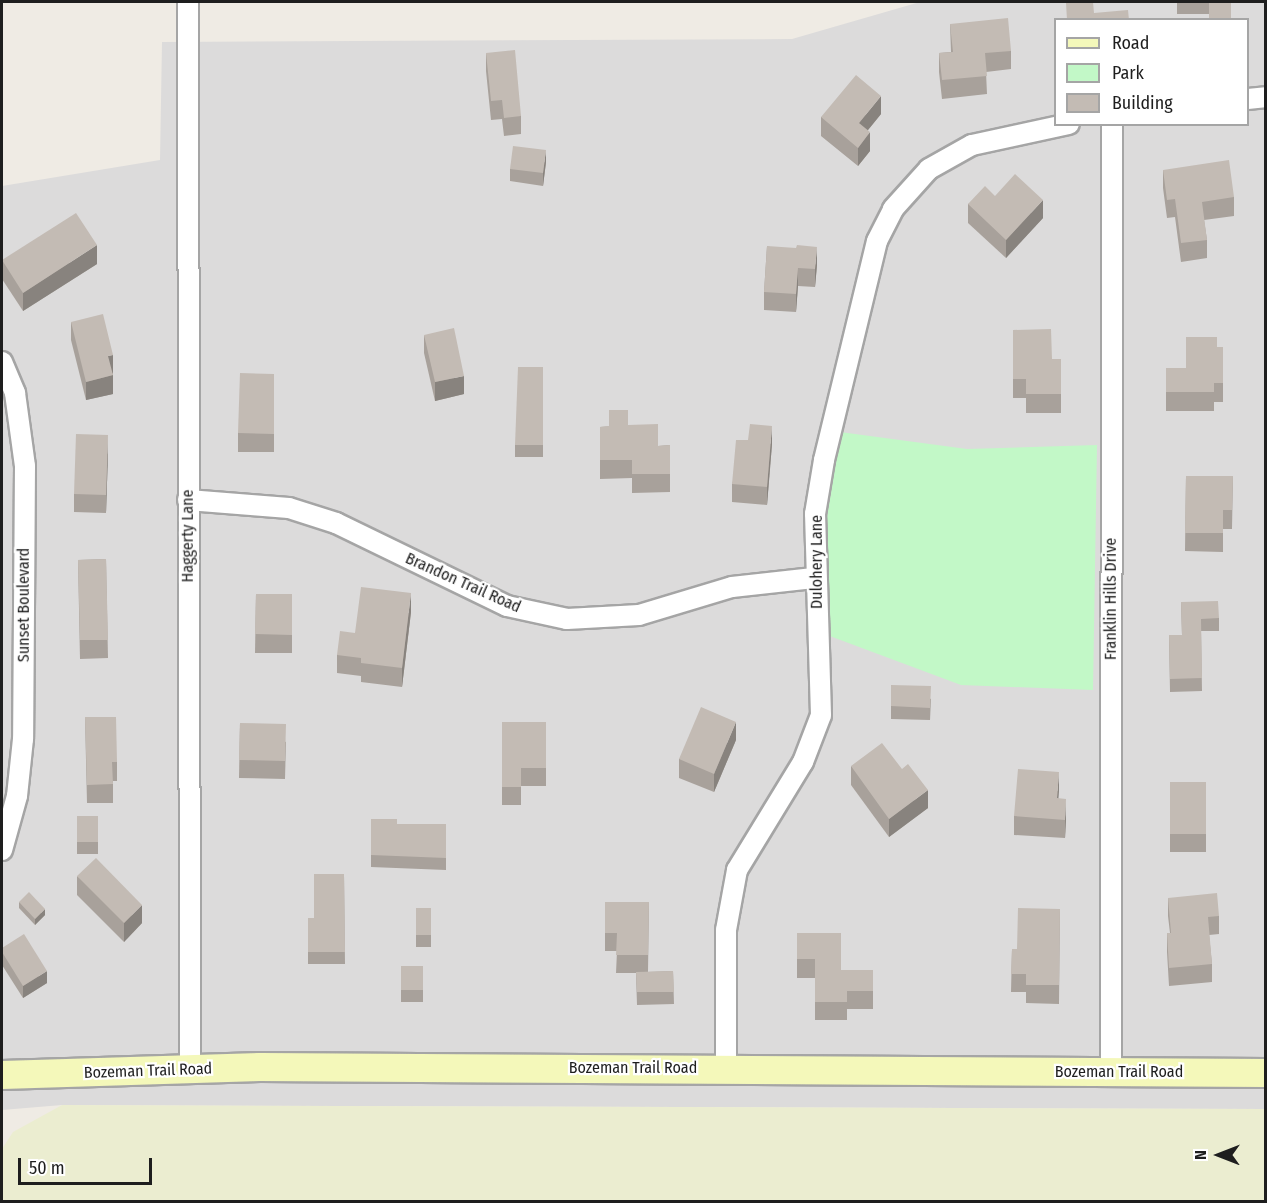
<!DOCTYPE html>
<style>
body{margin:0}
#map{position:relative;width:1267px;height:1203px;overflow:hidden;background:#efebe4;font-family:"Fira Sans Condensed",sans-serif}
div>[style]{position:absolute}
[style*='--x']{left:calc(var(--x)*1px);top:calc(var(--y)*1px);width:calc(var(--w)*1px);rotate:calc(var(--a)*1deg)}
.residential>*{inset:0;background:#dcdbdb}
.farmland>*{inset:0;background:#ebedd0}
.park>*{inset:0;background:#c2f8c7}
.roads{filter:drop-shadow(2px 0 #a5a5a5) drop-shadow(-2px 0 #a5a5a5) drop-shadow(0 2px #a5a5a5) drop-shadow(0 -2px #a5a5a5)}
.street>*{height:20px;margin:-10px;padding:0 10px;transform-origin:10px;border-radius:10px;background:#fff}
.secondary>*{height:28px;margin:-14px;padding:0 14px;transform-origin:14px;border-radius:14px;background:#f4f8ba}
.wall>*{inset:0;background:#a8a19b}
.shaded-wall>*{inset:0;background:#88837e}
.building>*{inset:0;background:#c3bbb4}
span{translate:-50% -50%;white-space:nowrap;text-align:center;line-height:1.15;-webkit-text-stroke:4.5px #fff;paint-order:stroke}
.street-label{font-size:16px;color:#1e1e1e}
.frame{position:absolute;inset:0;border:3px solid #1e1e1e;pointer-events:none}
.legend{position:absolute;left:1054px;top:18px;width:195px;height:108px;box-sizing:border-box;background:#fff;border:2px solid #a5a5a5;margin:0;padding:8px 10px;list-style:none;font-size:18px;color:#1e1e1e}
.legend li{display:flex;align-items:center;gap:12px;height:30px}
.legend b{width:30px;border:2px solid #a5a5a5}
.north{position:absolute;left:1189px;top:1125px;width:60px;height:60px;-webkit-text-stroke:4px #fff;paint-order:stroke;rotate:270deg;font-size:16px;font-weight:700;line-height:24px;text-align:center;color:#1e1e1e}
.north::after{content:'';display:block;margin:auto;width:21px;height:27px;background:#1e1e1e;clip-path:polygon(50% 0,100% 100%,50% 72%,0 100%)}
.scale{position:absolute;left:18px;top:1158px;width:134px;height:27px;box-sizing:border-box;border:3px solid #1e1e1e;border-top:0;padding-left:8px;font-size:18px;line-height:21px;white-space:nowrap;color:#1e1e1e;-webkit-text-stroke:4px #fff;paint-order:stroke}
</style>
<div id="map">
<div class="residential">
<div style="clip-path:polygon(evenodd,920px 2px,1265px 2px,1265px 1109px,62px 1105px,2px 1110px,2px 186px,160px 160px,162px 42px,792px 39px,920px 2px,1056px 20px,1248px 20px,1248px 124px,1056px 124px,1056px 20px)"></div>
</div>
<div class="farmland">
<div style="clip-path:polygon(62px 1105px,1265px 1109px,1265px 1201px,2px 1201px,2px 1149px,13px 1132px)"></div>
</div>
<div class="park">
<div style="clip-path:polygon(840px 432px,967px 449px,1097px 445px,1093px 690px,961px 685px,827px 635px,824px 537px)"></div>
</div>
<div class="roads">
<div class="street">
<div style="--x:188;--y:2;--w:1068;--a:89.89"></div>
<div style="--x:1248;--y:99;--w:18;--a:-6"></div>
<div style="--x:2;--y:362;--w:34;--a:67"></div>
<div style="--x:15;--y:393;--w:74;--a:82.2"></div>
<div style="--x:25;--y:466;--w:273;--a:90.4"></div>
<div style="--x:23;--y:739;--w:57;--a:96"></div>
<div style="--x:17;--y:796;--w:56;--a:105.5"></div>
<div style="--x:188;--y:500;--w:101;--a:4.5"></div>
<div style="--x:289;--y:508;--w:49;--a:17.7"></div>
<div style="--x:336;--y:523;--w:190;--a:25.9"></div>
<div style="--x:507;--y:606;--w:61;--a:12.2"></div>
<div style="--x:567;--y:619;--w:72;--a:-3.2"></div>
<div style="--x:639;--y:615;--w:97;--a:-16.8"></div>
<div style="--x:732;--y:587;--w:82;--a:-6.3"></div>
<div style="--x:726;--y:1068;--w:138;--a:-90"></div>
<div style="--x:726;--y:930;--w:61;--a:-79.6"></div>
<div style="--x:737;--y:870;--w:127;--a:-58.6"></div>
<div style="--x:803;--y:762;--w:50;--a:-69"></div>
<div style="--x:821;--y:715;--w:201;--a:-91.7"></div>
<div style="--x:815;--y:514;--w:55;--a:-80.5"></div>
<div style="--x:824;--y:460;--w:225;--a:-76.4"></div>
<div style="--x:877;--y:241;--w:36;--a:-63"></div>
<div style="--x:893;--y:209;--w:54;--a:-48"></div>
<div style="--x:929;--y:169;--w:49;--a:-29.2"></div>
<div style="--x:972;--y:145;--w:99;--a:-12.2"></div>
<div style="--x:1111;--y:1073;--w:949;--a:-89.94"></div>
</div>
<div class="secondary">
<div style="--x:2;--y:1075;--w:258;--a:-1.8"></div>
<div style="--x:260;--y:1067;--w:1006;--a:0.34"></div>
</div>
</div>
<div class="wall">
<div style="clip-path:polygon(1177px 2px,1231px 2px,1209px 14px,1177px 14px)"></div>
<div style="clip-path:polygon(1054px 22px,1056px 22px,1056px 55px,1054px 41px)"></div>
<div style="clip-path:polygon(950px 24px,1011px 51px,1011px 69px,986px 72px,987px 94px,942px 99px,939px 72px,939px 53px,951px 52px)"></div>
<div style="clip-path:polygon(486px 53px,521px 116px,521px 134px,504px 136px,502px 119px,491px 120px,486px 71px)"></div>
<div style="clip-path:polygon(881px 114px,868px 130px,870px 151px,858px 166px,821px 136px,821px 117px)"></div>
<div style="clip-path:polygon(546px 162px,543px 186px,510px 181px,510px 169px)"></div>
<div style="clip-path:polygon(1163px 170px,1234px 197px,1234px 216px,1204px 220px,1207px 240px,1207px 258px,1181px 262px,1175px 217px,1167px 218px,1163px 188px)"></div>
<div style="clip-path:polygon(995px 196px,1043px 218px,1006px 258px,968px 223px,968px 204px)"></div>
<div style="clip-path:polygon(767px 246px,817px 265px,815px 287px,798px 286px,796px 312px,764px 310px,764px 292px)"></div>
<div style="clip-path:polygon(2px 260px,97px 264px,23px 311px,2px 279px)"></div>
<div style="clip-path:polygon(71px 322px,113px 373px,113px 394px,86px 400px,71px 340px)"></div>
<div style="clip-path:polygon(1013px 330px,1052px 359px,1061px 359px,1061px 413px,1026px 413px,1026px 398px,1013px 398px)"></div>
<div style="clip-path:polygon(424px 335px,464px 394px,435px 401px,424px 353px)"></div>
<div style="clip-path:polygon(1217px 347px,1223px 347px,1223px 402px,1214px 402px,1214px 411px,1166px 411px,1166px 368px,1186px 368px)"></div>
<div style="clip-path:polygon(543px 367px,543px 457px,515px 457px,515px 445px)"></div>
<div style="clip-path:polygon(274px 374px,274px 452px,238px 452px,238px 433px)"></div>
<div style="clip-path:polygon(628px 425px,658px 446px,670px 445px,670px 492px,632px 493px,632px 478px,600px 479px,600px 427px)"></div>
<div style="clip-path:polygon(748px 440px,772px 444px,767px 505px,732px 502px,732px 484px)"></div>
<div style="clip-path:polygon(108px 453px,106px 513px,74px 512px,74px 494px)"></div>
<div style="clip-path:polygon(1186px 476px,1233px 476px,1232px 529px,1223px 529px,1223px 552px,1185px 551px)"></div>
<div style="clip-path:polygon(106px 559px,108px 658px,80px 659px,78px 560px)"></div>
<div style="clip-path:polygon(256px 594px,292px 594px,292px 653px,255px 653px)"></div>
<div style="clip-path:polygon(1181px 602px,1219px 618px,1219px 631px,1201px 631px,1202px 691px,1170px 692px,1169px 635px,1182px 635px)"></div>
<div style="clip-path:polygon(411px 612px,402px 687px,361px 682px,361px 676px,337px 673px,337px 655px,355px 633px)"></div>
<div style="clip-path:polygon(891px 685px,931px 699px,930px 720px,891px 719px)"></div>
<div style="clip-path:polygon(85px 717px,117px 762px,117px 781px,113px 781px,113px 803px,87px 803px)"></div>
<div style="clip-path:polygon(502px 722px,546px 722px,546px 786px,521px 786px,521px 805px,502px 805px)"></div>
<div style="clip-path:polygon(240px 723px,286px 742px,285px 779px,239px 778px)"></div>
<div style="clip-path:polygon(736px 740px,714px 792px,679px 778px,679px 759px)"></div>
<div style="clip-path:polygon(851px 766px,928px 808px,889px 837px,851px 785px)"></div>
<div style="clip-path:polygon(1170px 782px,1206px 782px,1206px 852px,1170px 852px)"></div>
<div style="clip-path:polygon(1059px 790px,1058px 798px,1066px 818px,1065px 838px,1014px 835px,1014px 816px)"></div>
<div style="clip-path:polygon(77px 816px,98px 816px,98px 854px,77px 854px)"></div>
<div style="clip-path:polygon(371px 819px,397px 824px,446px 824px,446px 870px,371px 867px)"></div>
<div style="clip-path:polygon(344px 874px,345px 964px,308px 964px,308px 918px,314px 918px)"></div>
<div style="clip-path:polygon(77px 876px,142px 923px,124px 942px,77px 895px)"></div>
<div style="clip-path:polygon(1168px 898px,1219px 916px,1219px 934px,1209px 935px,1212px 964px,1212px 982px,1169px 986px,1167px 952px,1167px 933px,1170px 933px,1168px 916px)"></div>
<div style="clip-path:polygon(19px 902px,45px 915px,35px 925px,19px 908px)"></div>
<div style="clip-path:polygon(649px 902px,648px 972px,673px 971px,674px 1004px,637px 1005px,636px 973px,616px 973px,617px 951px,605px 951px,605px 933px)"></div>
<div style="clip-path:polygon(416px 908px,431px 908px,431px 947px,416px 947px)"></div>
<div style="clip-path:polygon(1060px 909px,1059px 1004px,1026px 1003px,1026px 992px,1011px 992px,1012px 949px,1017px 949px)"></div>
<div style="clip-path:polygon(797px 933px,841px 970px,873px 970px,873px 1009px,847px 1009px,847px 1020px,815px 1020px,815px 978px,797px 978px)"></div>
<div style="clip-path:polygon(2px 948px,47px 983px,23px 998px,2px 965px)"></div>
<div style="clip-path:polygon(401px 966px,423px 966px,423px 1002px,401px 1002px)"></div>
</div>
<div class="shaded-wall">
<div style="clip-path:polygon(881px 96px,881px 114px,859px 141px,859px 123px)"></div>
<div style="clip-path:polygon(870px 132px,870px 151px,858px 166px,858px 148px)"></div>
<div style="clip-path:polygon(546px 150px,546px 162px,543px 186px,543px 173px)"></div>
<div style="clip-path:polygon(1043px 200px,1043px 218px,1006px 258px,1006px 240px)"></div>
<div style="clip-path:polygon(97px 245px,97px 264px,23px 311px,23px 293px)"></div>
<div style="clip-path:polygon(817px 247px,817px 265px,815px 287px,815px 269px)"></div>
<div style="clip-path:polygon(798px 268px,798px 286px,796px 312px,796px 294px)"></div>
<div style="clip-path:polygon(113px 355px,113px 373px,108px 375px,108px 356px)"></div>
<div style="clip-path:polygon(113px 375px,113px 394px,86px 400px,86px 382px)"></div>
<div style="clip-path:polygon(464px 376px,464px 394px,435px 401px,435px 382px)"></div>
<div style="clip-path:polygon(772px 426px,772px 444px,767px 505px,767px 487px)"></div>
<div style="clip-path:polygon(108px 435px,108px 453px,106px 513px,106px 495px)"></div>
<div style="clip-path:polygon(411px 593px,411px 612px,402px 687px,402px 668px)"></div>
<div style="clip-path:polygon(736px 722px,736px 740px,714px 792px,714px 774px)"></div>
<div style="clip-path:polygon(1059px 772px,1059px 790px,1057px 817px,1057px 798px)"></div>
<div style="clip-path:polygon(928px 790px,928px 808px,889px 837px,889px 819px)"></div>
<div style="clip-path:polygon(1066px 799px,1066px 818px,1065px 838px,1065px 820px)"></div>
<div style="clip-path:polygon(142px 905px,142px 923px,124px 942px,124px 923px)"></div>
<div style="clip-path:polygon(45px 909px,45px 915px,35px 925px,35px 919px)"></div>
<div style="clip-path:polygon(47px 971px,47px 983px,23px 998px,23px 986px)"></div>
</div>
<div class="building">
<div style="clip-path:polygon(1087px 2px,1093px 2px,1094px 13px,1128px 10px,1129px 20px,1067px 20px,1066px 3px)"></div>
<div style="clip-path:polygon(1209px 2px,1231px 2px,1231px 20px,1209px 20px)"></div>
<div style="clip-path:polygon(1008px 18px,1011px 51px,985px 53px,987px 76px,942px 80px,939px 53px,953px 52px,950px 24px)"></div>
<div style="clip-path:polygon(515px 50px,521px 116px,504px 118px,502px 100px,491px 101px,486px 53px)"></div>
<div style="clip-path:polygon(856px 75px,881px 96px,859px 123px,870px 132px,858px 148px,821px 117px)"></div>
<div style="clip-path:polygon(513px 146px,546px 150px,543px 173px,510px 169px)"></div>
<div style="clip-path:polygon(1229px 160px,1234px 197px,1202px 202px,1207px 240px,1181px 243px,1175px 199px,1167px 200px,1163px 170px)"></div>
<div style="clip-path:polygon(1015px 174px,1043px 200px,1006px 240px,968px 204px,985px 186px,995px 196px)"></div>
<div style="clip-path:polygon(76px 213px,97px 245px,23px 293px,2px 260px)"></div>
<div style="clip-path:polygon(797px 245px,817px 247px,815px 269px,798px 268px,796px 294px,764px 292px,767px 246px,796px 248px)"></div>
<div style="clip-path:polygon(103px 314px,113px 355px,108px 356px,113px 375px,86px 382px,71px 322px)"></div>
<div style="clip-path:polygon(454px 328px,464px 376px,435px 382px,424px 335px)"></div>
<div style="clip-path:polygon(1051px 329px,1052px 359px,1061px 359px,1061px 394px,1026px 394px,1026px 379px,1013px 379px,1013px 330px)"></div>
<div style="clip-path:polygon(1186px 337px,1217px 337px,1217px 347px,1223px 347px,1223px 383px,1214px 383px,1214px 392px,1166px 392px,1166px 368px,1186px 368px)"></div>
<div style="clip-path:polygon(518px 367px,543px 367px,543px 445px,515px 445px)"></div>
<div style="clip-path:polygon(240px 373px,274px 374px,274px 434px,238px 433px)"></div>
<div style="clip-path:polygon(609px 410px,628px 410px,628px 425px,658px 424px,658px 446px,670px 445px,670px 474px,632px 474px,632px 460px,600px 460px,600px 427px,609px 426px)"></div>
<div style="clip-path:polygon(750px 424px,772px 426px,767px 487px,732px 484px,736px 440px,748px 440px)"></div>
<div style="clip-path:polygon(76px 434px,108px 435px,106px 495px,74px 494px)"></div>
<div style="clip-path:polygon(1186px 476px,1233px 476px,1232px 510px,1223px 510px,1223px 533px,1185px 533px)"></div>
<div style="clip-path:polygon(106px 559px,108px 640px,80px 640px,78px 560px)"></div>
<div style="clip-path:polygon(361px 587px,411px 593px,402px 668px,361px 663px,361px 658px,337px 655px,340px 631px,355px 633px)"></div>
<div style="clip-path:polygon(256px 594px,292px 594px,292px 635px,255px 634px)"></div>
<div style="clip-path:polygon(1218px 601px,1219px 618px,1201px 619px,1202px 678px,1170px 679px,1169px 635px,1182px 635px,1181px 602px)"></div>
<div style="clip-path:polygon(891px 685px,931px 686px,930px 708px,891px 706px)"></div>
<div style="clip-path:polygon(701px 707px,736px 722px,714px 774px,679px 759px)"></div>
<div style="clip-path:polygon(85px 717px,116px 717px,117px 762px,112px 762px,113px 784px,87px 785px)"></div>
<div style="clip-path:polygon(502px 722px,546px 722px,546px 768px,521px 768px,521px 787px,502px 787px)"></div>
<div style="clip-path:polygon(240px 723px,286px 724px,285px 761px,239px 760px)"></div>
<div style="clip-path:polygon(882px 743px,902px 769px,908px 764px,928px 790px,889px 819px,851px 766px)"></div>
<div style="clip-path:polygon(1018px 769px,1059px 772px,1057px 798px,1066px 799px,1065px 820px,1014px 816px)"></div>
<div style="clip-path:polygon(1170px 782px,1206px 782px,1206px 834px,1170px 834px)"></div>
<div style="clip-path:polygon(77px 816px,98px 816px,98px 842px,77px 842px)"></div>
<div style="clip-path:polygon(371px 819px,397px 819px,397px 824px,446px 824px,446px 858px,371px 855px)"></div>
<div style="clip-path:polygon(96px 858px,142px 905px,124px 923px,77px 876px)"></div>
<div style="clip-path:polygon(314px 874px,344px 874px,345px 952px,308px 952px,308px 918px,314px 918px)"></div>
<div style="clip-path:polygon(29px 892px,45px 909px,35px 919px,19px 902px)"></div>
<div style="clip-path:polygon(1217px 893px,1219px 916px,1208px 917px,1212px 964px,1169px 968px,1167px 933px,1171px 933px,1168px 898px)"></div>
<div style="clip-path:polygon(605px 902px,649px 902px,648px 955px,616px 955px,617px 933px,605px 933px)"></div>
<div style="clip-path:polygon(416px 908px,431px 908px,431px 935px,416px 935px)"></div>
<div style="clip-path:polygon(1018px 908px,1060px 909px,1059px 985px,1026px 985px,1026px 974px,1011px 974px,1012px 949px,1017px 949px)"></div>
<div style="clip-path:polygon(797px 933px,841px 933px,841px 970px,873px 970px,873px 991px,847px 991px,847px 1002px,815px 1002px,815px 959px,797px 959px)"></div>
<div style="clip-path:polygon(24px 934px,47px 971px,23px 986px,2px 952px,2px 948px)"></div>
<div style="clip-path:polygon(401px 966px,423px 966px,423px 990px,401px 990px)"></div>
<div style="clip-path:polygon(673px 971px,674px 992px,637px 992px,636px 972px)"></div>
</div>
<div class="street-label">
<span style="left:188px;top:536px;rotate:-90deg">Haggerty Lane</span>
<span style="left:817px;top:562px;rotate:-90deg">Dulohery Lane</span>
<span style="left:463px;top:583px;rotate:24deg">Brandon Trail Road</span>
<span style="left:1111px;top:599px;rotate:-90deg">Franklin Hills Drive</span>
<span style="left:24px;top:605px;rotate:-90deg">Sunset Boulevard</span>
<span style="left:633px;top:1068px">Bozeman Trail Road</span>
<span style="left:148px;top:1071px;rotate:-2deg">Bozeman Trail Road</span>
<span style="left:1119px;top:1072px">Bozeman Trail Road</span>
</div>
<div class="frame"></div>
<ul class="legend">
<li><b style="height:8px;background:#f4f8ba"></b>Road</li>
<li><b style="height:16px;background:#c2f8c7"></b>Park</li>
<li><b style="height:16px;background:#c3bbb4"></b>Building</li>
</ul>
<div class="north">N</div>
<div class="scale">50 m</div>
</div>
